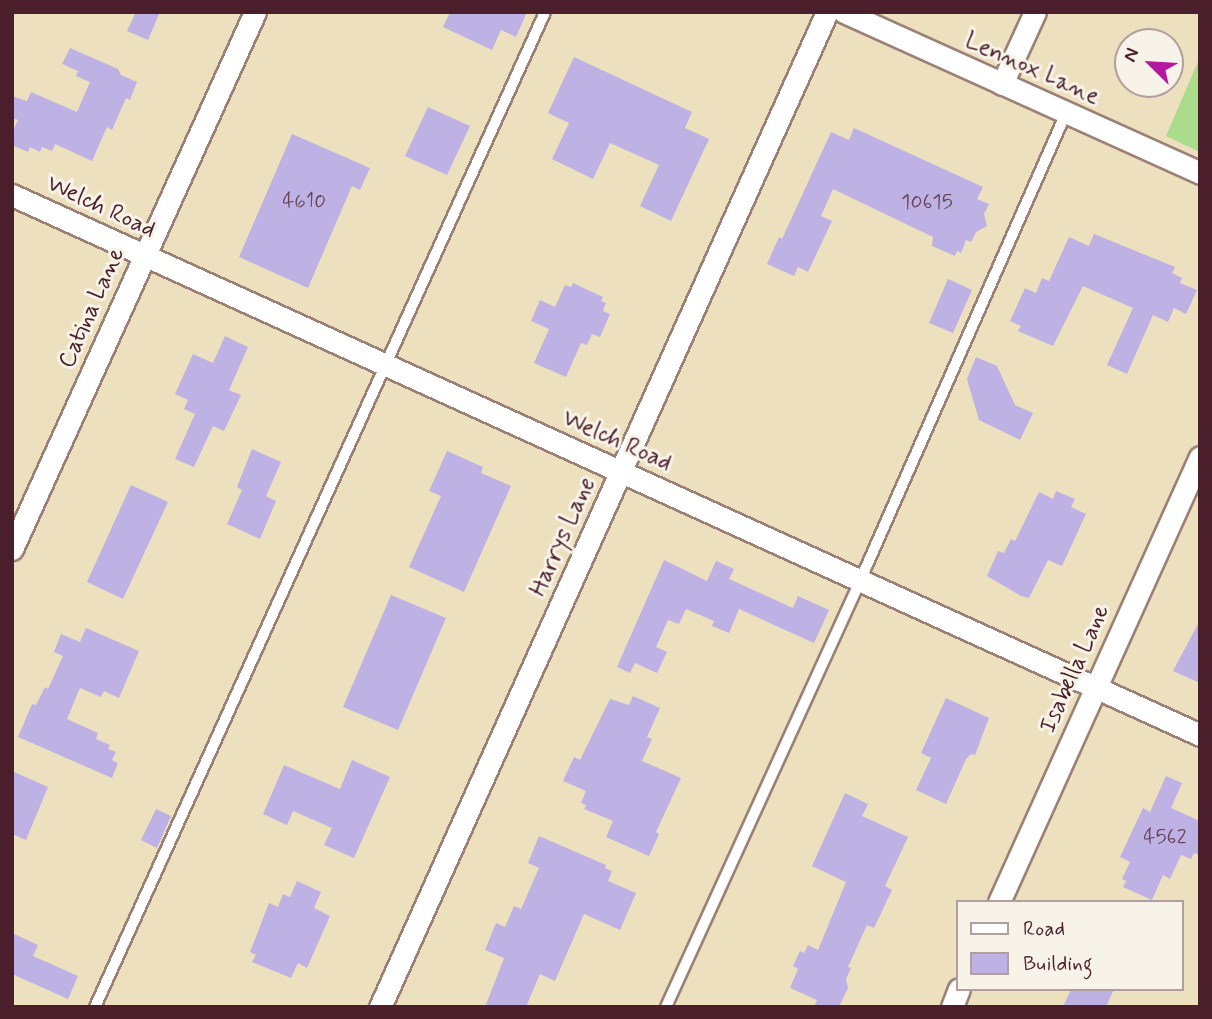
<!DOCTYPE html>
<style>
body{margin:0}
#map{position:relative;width:1212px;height:1019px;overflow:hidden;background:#ede0bf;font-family:Mynerve,sans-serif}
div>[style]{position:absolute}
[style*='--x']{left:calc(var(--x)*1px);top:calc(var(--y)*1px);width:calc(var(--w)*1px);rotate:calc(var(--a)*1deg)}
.green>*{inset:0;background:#aadc8b}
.building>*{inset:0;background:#beb2e4}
.roads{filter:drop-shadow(2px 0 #9c8075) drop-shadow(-2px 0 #9c8075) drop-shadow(0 2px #9c8075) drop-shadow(0 -2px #9c8075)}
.lane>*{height:10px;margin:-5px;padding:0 5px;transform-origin:5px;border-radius:5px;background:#fff}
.street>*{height:21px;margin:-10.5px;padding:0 10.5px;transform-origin:10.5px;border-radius:10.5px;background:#fff}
span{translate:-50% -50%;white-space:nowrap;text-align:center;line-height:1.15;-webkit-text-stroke:6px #f7f3e8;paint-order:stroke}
.number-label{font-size:21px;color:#674459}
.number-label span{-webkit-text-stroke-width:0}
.street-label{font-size:24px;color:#4a1f2b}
.frame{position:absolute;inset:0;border:14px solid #4a1f2b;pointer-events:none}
.legend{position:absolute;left:956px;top:900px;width:228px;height:91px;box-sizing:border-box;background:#f7f3e8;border:2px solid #b29e9c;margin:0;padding:9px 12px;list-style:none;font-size:21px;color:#4a1f2b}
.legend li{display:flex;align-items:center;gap:14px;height:35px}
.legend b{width:35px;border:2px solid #b29e9c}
.north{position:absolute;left:1114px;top:28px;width:70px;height:70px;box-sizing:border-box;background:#f7f3e8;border:2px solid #b29e9c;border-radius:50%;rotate:294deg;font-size:19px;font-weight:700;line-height:28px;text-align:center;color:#4a1f2b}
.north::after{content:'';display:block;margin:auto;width:24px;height:32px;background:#b5179e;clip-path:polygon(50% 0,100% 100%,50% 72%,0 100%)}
</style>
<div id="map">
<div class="green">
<div style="clip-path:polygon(1200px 57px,1200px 152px,1166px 136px)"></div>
</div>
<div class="building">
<div style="clip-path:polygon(136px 12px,160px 12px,148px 40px,127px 31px)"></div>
<div style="clip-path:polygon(450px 12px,527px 12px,516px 37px,501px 30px,492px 50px,443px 27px)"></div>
<div style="clip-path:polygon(70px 48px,118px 69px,121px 75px,137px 82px,130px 100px,126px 98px,112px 130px,107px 127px,92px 161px,55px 144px,52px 151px,42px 147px,40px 152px,30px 147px,28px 152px,12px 145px,12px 133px,18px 120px,12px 118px,12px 96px,27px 101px,31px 92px,77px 112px,90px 82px,76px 76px,78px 71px,62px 64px)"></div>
<div style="clip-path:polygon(574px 57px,692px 112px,685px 128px,709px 139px,671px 221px,640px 206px,659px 165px,610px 143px,593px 179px,552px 159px,569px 123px,548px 113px)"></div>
<div style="clip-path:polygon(428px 107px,470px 126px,447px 175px,405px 156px)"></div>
<div style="clip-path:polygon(854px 128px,983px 187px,977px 199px,989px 204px,984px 214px,987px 226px,976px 232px,971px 242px,966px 240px,961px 253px,957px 251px,955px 256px,932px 246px,933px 237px,833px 189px,821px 216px,832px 221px,808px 272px,798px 267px,794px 276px,767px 264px,779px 237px,782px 239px,831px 132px,849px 140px)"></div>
<div style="clip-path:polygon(292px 134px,370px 168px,360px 190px,352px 186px,308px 288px,239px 257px)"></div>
<div style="clip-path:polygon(1094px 234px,1175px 267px,1172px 273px,1182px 278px,1180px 283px,1197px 290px,1186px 314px,1174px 308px,1168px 322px,1153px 315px,1127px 374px,1107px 365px,1133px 308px,1083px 286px,1053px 346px,1018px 331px,1021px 326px,1010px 321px,1025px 288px,1036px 293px,1042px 278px,1049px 281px,1069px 237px,1089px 246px)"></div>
<div style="clip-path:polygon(948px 279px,972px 290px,953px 333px,929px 323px)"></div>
<div style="clip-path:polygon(573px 283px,603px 297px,601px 301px,606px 303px,603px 311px,610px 314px,600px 337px,592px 334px,587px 345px,581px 343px,566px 377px,534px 363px,549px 329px,531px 321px,540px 300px,555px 307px,565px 285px,571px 287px)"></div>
<div style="clip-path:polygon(225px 336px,248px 347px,229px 390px,241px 395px,224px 431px,213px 426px,194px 467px,175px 459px,195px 414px,184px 409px,188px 400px,175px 394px,193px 354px,213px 363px)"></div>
<div style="clip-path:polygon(976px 357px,997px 366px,1015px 405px,1033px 413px,1020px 440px,979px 420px,967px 379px)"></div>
<div style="clip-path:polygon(252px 449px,281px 462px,266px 496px,276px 501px,260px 539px,227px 524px,242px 490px,237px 487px)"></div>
<div style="clip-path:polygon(447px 451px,483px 467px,481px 473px,511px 486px,464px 592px,409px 567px,441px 496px,429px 491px)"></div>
<div style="clip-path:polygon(131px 485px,168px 502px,123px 599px,87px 582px)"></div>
<div style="clip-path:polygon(1056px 491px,1075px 499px,1071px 507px,1086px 514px,1062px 566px,1048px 560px,1029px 598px,1021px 596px,987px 576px,998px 551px,1004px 553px,1011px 539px,1015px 541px,1039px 492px,1053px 499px)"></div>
<div style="clip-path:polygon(664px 560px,707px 581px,716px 561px,734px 569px,729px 579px,793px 608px,798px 596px,829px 610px,814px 643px,739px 609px,729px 633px,712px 626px,714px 621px,686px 609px,679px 624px,668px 620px,656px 647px,667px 652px,657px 673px,635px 663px,630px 673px,617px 667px)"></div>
<div style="clip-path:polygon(391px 595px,446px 618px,398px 730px,343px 707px)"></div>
<div style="clip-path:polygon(1200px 620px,1200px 683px,1173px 671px)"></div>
<div style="clip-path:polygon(86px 628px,139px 651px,119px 698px,104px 691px,101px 697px,80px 688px,67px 719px,98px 733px,96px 739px,110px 745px,108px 749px,116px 752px,112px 760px,118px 763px,112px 778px,18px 737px,32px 704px,36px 705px,45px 687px,48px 689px,63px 656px,54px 652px,61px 634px,80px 642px)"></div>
<div style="clip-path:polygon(633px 696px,660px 708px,647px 737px,652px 739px,642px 761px,681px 778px,656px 832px,659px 834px,649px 856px,606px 837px,613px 821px,584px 809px,586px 805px,581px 803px,586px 791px,563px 781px,574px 757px,580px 760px,610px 699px,629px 705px)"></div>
<div style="clip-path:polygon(946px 698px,989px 718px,975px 755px,971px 754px,966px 759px,946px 804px,916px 790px,931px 758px,921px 753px)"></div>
<div style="clip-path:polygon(352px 760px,390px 777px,354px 858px,324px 845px,332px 828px,293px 811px,287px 825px,263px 814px,284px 765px,340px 789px)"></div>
<div style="clip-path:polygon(12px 771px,48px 787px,26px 840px,12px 834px)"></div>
<div style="clip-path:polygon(1166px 776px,1182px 783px,1171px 808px,1200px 821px,1200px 855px,1194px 853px,1191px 859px,1181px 855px,1170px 879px,1163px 875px,1152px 900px,1123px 887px,1126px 881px,1122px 879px,1130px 862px,1120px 857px,1143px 808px,1150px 812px)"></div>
<div style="clip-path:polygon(845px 793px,868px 804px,862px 816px,908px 837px,885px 886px,892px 890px,874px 928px,867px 925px,848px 967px,851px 968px,846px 979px,848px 988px,839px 1007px,814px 1007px,817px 1000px,790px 988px,798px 969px,793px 966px,800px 951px,804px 953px,808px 945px,818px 950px,846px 882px,812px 866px)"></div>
<div style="clip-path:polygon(156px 809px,171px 816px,157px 848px,141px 840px)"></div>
<div style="clip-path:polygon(539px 836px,606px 865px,605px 868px,612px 871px,608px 881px,636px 893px,620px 930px,584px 914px,555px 981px,540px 974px,526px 1007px,485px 1007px,504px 958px,485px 950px,496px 923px,505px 927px,514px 906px,521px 909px,539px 868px,528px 863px)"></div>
<div style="clip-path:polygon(297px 881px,321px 892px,314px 908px,330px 916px,307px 968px,298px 963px,291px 978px,252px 962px,256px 955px,250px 952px,269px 903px,278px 907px,283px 894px,290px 897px)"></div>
<div style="clip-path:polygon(12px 933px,38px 945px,33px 956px,78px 976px,68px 999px,12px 974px)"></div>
<div style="clip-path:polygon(1071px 989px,1114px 989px,1106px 1007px,1063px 1007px)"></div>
</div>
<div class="roads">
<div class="lane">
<div style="--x:95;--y:1007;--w:1092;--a:-65.66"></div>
<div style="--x:666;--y:1007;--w:468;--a:-65.5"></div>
<div style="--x:860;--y:581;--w:511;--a:-66.24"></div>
</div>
<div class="street">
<div style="--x:844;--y:12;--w:391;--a:24.3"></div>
<div style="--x:1002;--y:84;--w:79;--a:-65.4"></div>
<div style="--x:12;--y:195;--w:1305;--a:24.44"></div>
<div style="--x:12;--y:549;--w:589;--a:-65.65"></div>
<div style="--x:999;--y:902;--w:488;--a:-65.7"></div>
<div style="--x:380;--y:1007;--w:1091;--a:-65.81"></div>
<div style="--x:952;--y:1007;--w:19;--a:-69"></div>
</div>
</div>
<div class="number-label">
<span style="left:304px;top:201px">4610</span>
<span style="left:927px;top:202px">10615</span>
<span style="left:1165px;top:837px">4562</span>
</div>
<div class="street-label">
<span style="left:1032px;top:69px;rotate:24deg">Lennox Lane</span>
<span style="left:101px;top:207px;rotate:25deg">Welch Road</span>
<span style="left:92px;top:308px;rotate:-66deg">Catina Lane</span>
<span style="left:617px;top:441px;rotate:24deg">Welch Road</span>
<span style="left:563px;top:537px;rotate:-66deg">Harrys Lane</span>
<span style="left:1075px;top:669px;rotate:-66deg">Isabella Lane</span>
</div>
<div class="frame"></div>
<ul class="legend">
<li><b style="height:9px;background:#fff"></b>Road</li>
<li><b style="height:19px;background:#beb2e4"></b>Building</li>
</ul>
<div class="north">N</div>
</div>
